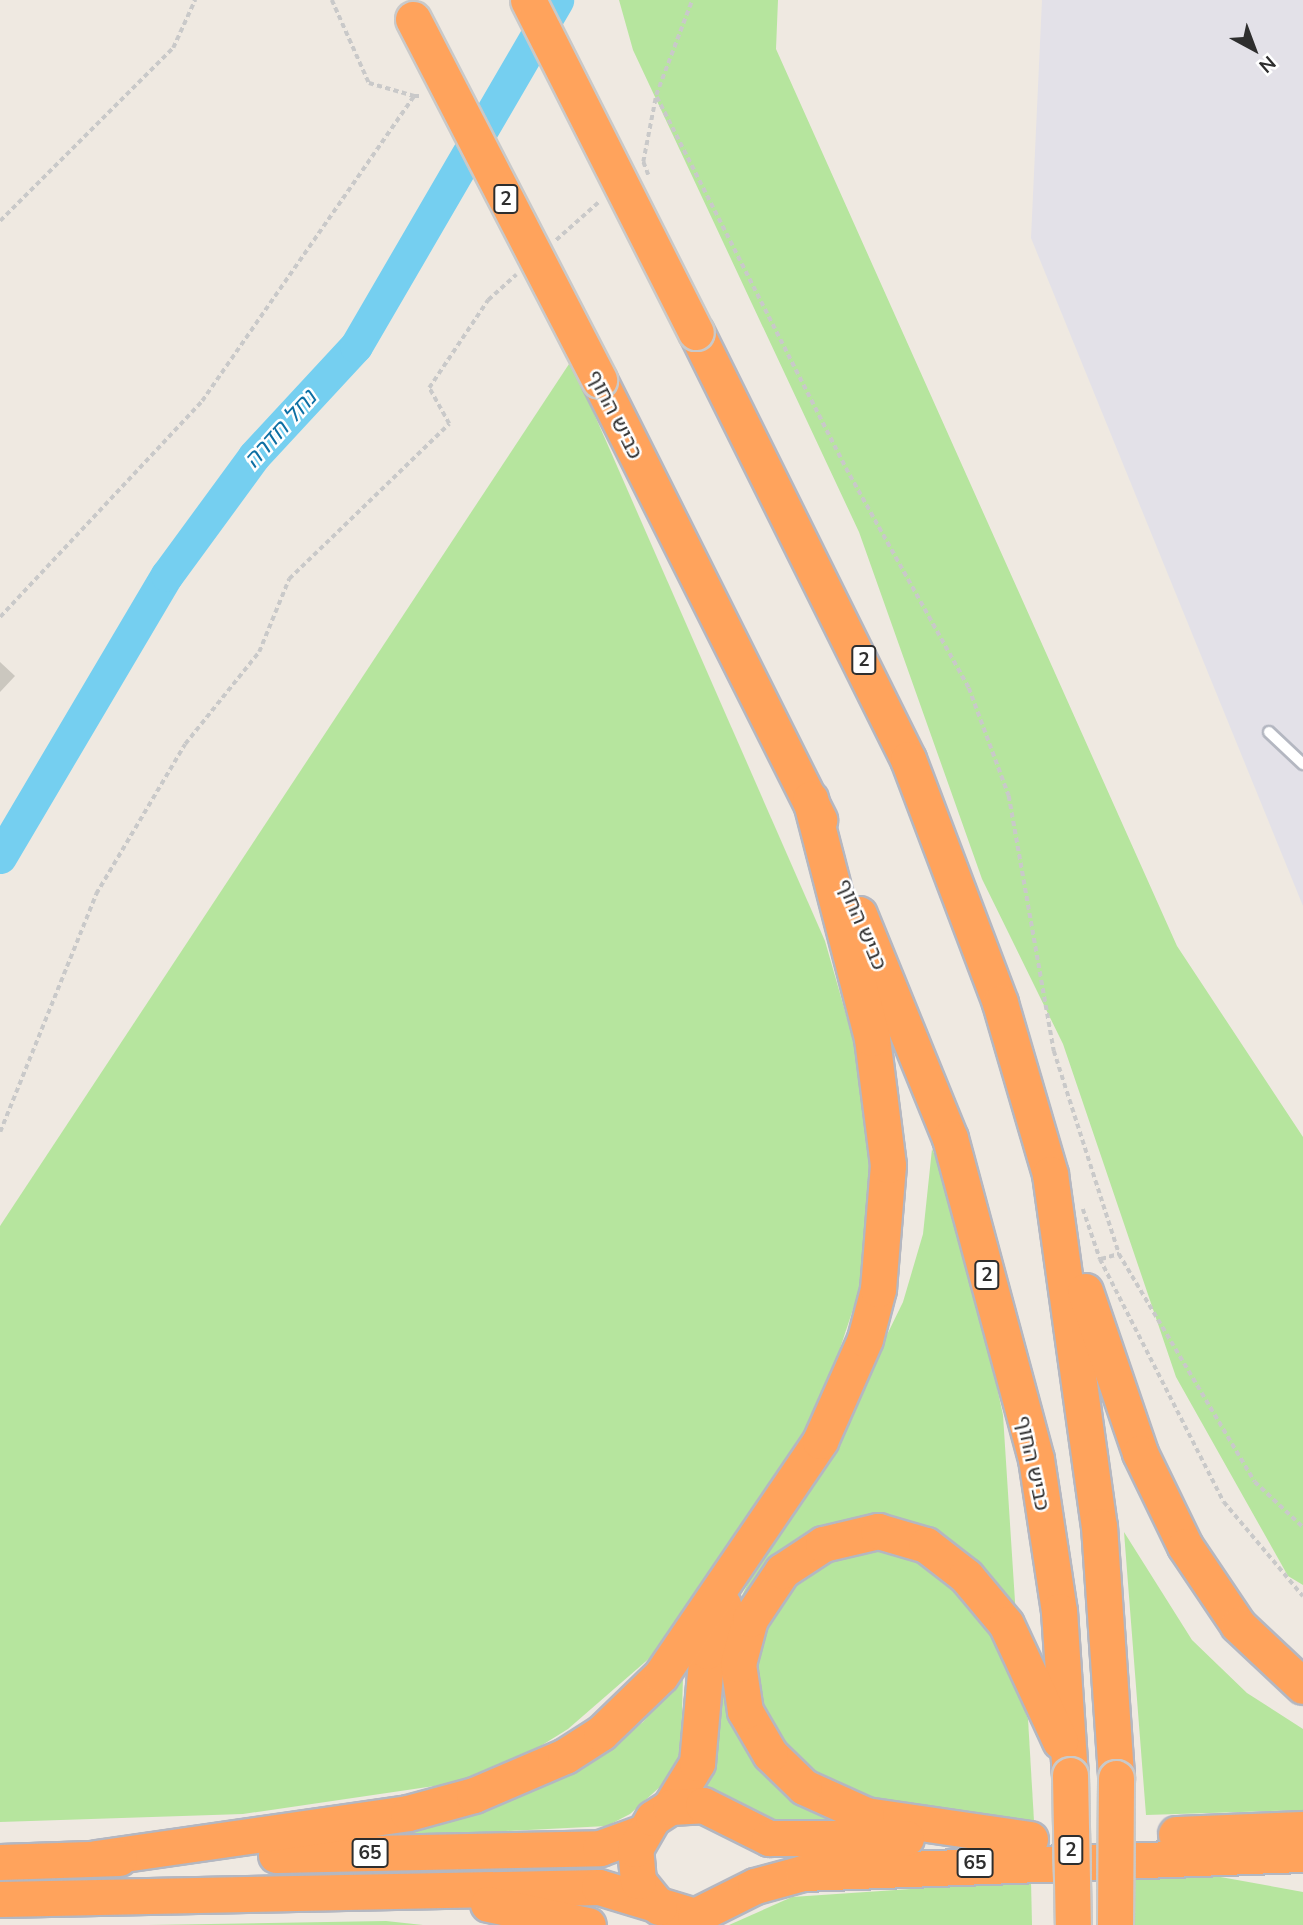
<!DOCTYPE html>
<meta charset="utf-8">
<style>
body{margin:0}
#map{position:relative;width:1303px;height:1925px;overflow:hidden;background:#efe9e1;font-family:Mulish,"Noto Sans Hebrew",sans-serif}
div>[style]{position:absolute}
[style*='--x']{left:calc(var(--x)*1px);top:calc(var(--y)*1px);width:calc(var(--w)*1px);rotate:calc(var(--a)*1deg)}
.industrial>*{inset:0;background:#e3e1e8}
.green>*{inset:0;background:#b6e59e}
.river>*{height:33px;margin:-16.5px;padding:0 16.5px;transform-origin:16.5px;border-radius:16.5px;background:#75cff0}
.building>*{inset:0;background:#cbc7bf}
.path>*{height:3.5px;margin-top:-1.75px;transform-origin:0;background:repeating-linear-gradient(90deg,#c9c9c9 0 5px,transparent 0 8.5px)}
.roads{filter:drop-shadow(2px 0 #b4b7c1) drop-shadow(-2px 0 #b4b7c1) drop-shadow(0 2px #b4b7c1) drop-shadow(0 -2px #b4b7c1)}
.lane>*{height:10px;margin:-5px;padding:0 5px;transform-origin:5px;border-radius:5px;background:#fff}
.highway>*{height:35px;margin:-17.5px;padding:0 17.5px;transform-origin:17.5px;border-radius:17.5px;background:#ffa35c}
.bridges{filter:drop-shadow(2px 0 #c9c9c9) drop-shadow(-2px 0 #c9c9c9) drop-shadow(0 2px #c9c9c9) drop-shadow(0 -2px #c9c9c9)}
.highway-bridge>*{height:35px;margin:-17.5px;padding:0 17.5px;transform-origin:17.5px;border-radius:17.5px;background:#ffa35c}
span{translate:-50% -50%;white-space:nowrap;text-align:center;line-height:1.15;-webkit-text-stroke:5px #fff;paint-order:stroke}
.shield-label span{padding:2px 5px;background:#fff;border:2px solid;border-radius:5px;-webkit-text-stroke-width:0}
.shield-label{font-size:19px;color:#2e2e2e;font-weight:700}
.street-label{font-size:21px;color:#2e2e2e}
.water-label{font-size:23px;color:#0d6fa3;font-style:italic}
.north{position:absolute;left:1219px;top:14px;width:70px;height:70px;-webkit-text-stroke:5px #fff;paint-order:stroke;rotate:139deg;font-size:19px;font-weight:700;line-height:28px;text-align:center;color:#2e2e2e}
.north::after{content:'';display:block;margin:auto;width:24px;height:32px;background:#2e2e2e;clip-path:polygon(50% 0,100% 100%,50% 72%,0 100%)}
</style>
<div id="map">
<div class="industrial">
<div style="clip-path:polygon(1042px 0,1303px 0,1303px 906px,1031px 238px)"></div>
</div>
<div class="green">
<div style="clip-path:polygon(619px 0,778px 0,776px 49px,1177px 946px,1303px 1137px,1303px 1585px,1288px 1576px,1176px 1377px,1063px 1044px,982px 879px,859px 532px,633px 50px)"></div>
<div style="clip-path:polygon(571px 361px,825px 941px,855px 1046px,876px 1162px,864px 1276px,818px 1415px,740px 1541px,652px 1656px,568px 1729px,489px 1778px,243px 1814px,0 1822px,0 1226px)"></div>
<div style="clip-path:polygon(932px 1149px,957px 1204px,1003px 1415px,1016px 1617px,974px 1567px,817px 1533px,728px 1689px,863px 1826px,756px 1822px,696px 1783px,719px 1643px,766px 1546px,841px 1429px,903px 1302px,923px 1234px)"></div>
<div style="clip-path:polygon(1124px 1532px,1192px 1640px,1247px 1693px,1303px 1729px,1303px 1810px,1146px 1815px)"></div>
<div style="clip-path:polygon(853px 1547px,896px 1549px,937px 1568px,995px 1631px,1028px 1719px,1034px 1821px,870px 1802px,795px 1763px,758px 1706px,755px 1645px,791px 1581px)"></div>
<div style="clip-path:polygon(683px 1676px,681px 1750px,672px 1776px,630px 1814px,607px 1826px,386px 1837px,504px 1801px,596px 1758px,643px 1722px)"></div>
<div style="clip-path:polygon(1128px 1874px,1215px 1876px,1303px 1892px,1303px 1925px,1131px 1925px)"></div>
<div style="clip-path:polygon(1031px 1881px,1032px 1925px,729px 1925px,792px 1897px)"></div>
<div style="clip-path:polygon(386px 1921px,423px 1925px,148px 1925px)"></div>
</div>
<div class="river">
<div style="--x:0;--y:857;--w:328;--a:-59.4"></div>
<div style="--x:167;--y:575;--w:147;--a:-53.8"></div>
<div style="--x:254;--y:456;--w:150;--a:-47.2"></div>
<div style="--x:356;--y:346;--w:400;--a:-59.8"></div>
</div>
<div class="building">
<div style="clip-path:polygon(0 662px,15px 676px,0 692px)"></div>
</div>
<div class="path">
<div style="--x:332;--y:0;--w:91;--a:66"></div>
<div style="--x:369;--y:83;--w:47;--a:16.1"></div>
<div style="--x:657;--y:97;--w:416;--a:63"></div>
<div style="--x:846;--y:468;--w:252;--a:60.8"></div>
<div style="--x:969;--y:688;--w:115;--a:69.7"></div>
<div style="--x:1009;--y:796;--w:259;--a:80"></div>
<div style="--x:1054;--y:1051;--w:213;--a:72.2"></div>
<div style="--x:1119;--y:1254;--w:265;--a:59.2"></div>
<div style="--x:1255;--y:1482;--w:66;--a:43.2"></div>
<div style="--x:648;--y:175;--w:14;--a:-111"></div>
<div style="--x:643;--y:162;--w:68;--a:-79"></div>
<div style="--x:656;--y:95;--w:102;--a:-69.2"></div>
<div style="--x:0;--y:221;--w:245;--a:-45"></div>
<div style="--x:173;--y:48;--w:53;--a:-65.4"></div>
<div style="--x:556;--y:240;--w:59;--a:-41.6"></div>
<div style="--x:0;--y:617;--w:296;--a:-46.9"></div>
<div style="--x:202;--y:401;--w:371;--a:-55.2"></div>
<div style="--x:414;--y:96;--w:9;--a:0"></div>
<div style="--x:0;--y:1132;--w:257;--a:-68"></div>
<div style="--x:96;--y:894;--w:174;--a:-59.3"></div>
<div style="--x:185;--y:744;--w:118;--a:-51.2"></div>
<div style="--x:259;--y:652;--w:79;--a:-67.7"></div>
<div style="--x:289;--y:579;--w:223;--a:-44.1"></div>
<div style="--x:449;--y:424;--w:41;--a:-119.1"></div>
<div style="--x:429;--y:388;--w:106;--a:-56.2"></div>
<div style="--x:488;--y:300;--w:38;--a:-42"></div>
<div style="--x:1083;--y:1209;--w:53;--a:71.2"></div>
<div style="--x:1100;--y:1259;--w:273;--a:63"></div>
<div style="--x:1224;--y:1502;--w:123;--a:50"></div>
<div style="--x:1101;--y:1259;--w:19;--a:-16"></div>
</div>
<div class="roads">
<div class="lane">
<div style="--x:1269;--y:732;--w:47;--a:43.3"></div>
</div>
<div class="highway">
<div style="--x:696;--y:332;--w:477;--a:63.6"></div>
<div style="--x:908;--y:759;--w:261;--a:69.3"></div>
<div style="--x:1000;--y:1003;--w:178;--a:73.7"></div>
<div style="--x:1050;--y:1174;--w:355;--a:82.1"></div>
<div style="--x:1099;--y:1526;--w:253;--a:86.1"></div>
<div style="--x:599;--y:380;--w:492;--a:63.4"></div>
<div style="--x:859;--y:914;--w:242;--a:67.9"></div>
<div style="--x:950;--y:1138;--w:332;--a:75"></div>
<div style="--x:1036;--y:1459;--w:154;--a:81.4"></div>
<div style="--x:1059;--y:1611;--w:164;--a:86.2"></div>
<div style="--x:1085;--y:1291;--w:171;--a:71.2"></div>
<div style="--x:1140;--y:1453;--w:103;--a:64.2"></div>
<div style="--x:1185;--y:1546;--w:95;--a:56.1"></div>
<div style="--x:1238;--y:1625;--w:89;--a:43.2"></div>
<div style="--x:670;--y:1807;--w:52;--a:-58.5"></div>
<div style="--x:697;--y:1763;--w:112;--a:-84.9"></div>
<div style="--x:707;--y:1651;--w:49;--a:-70.8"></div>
<div style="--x:1176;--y:1834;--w:127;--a:-2.3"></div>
<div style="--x:1030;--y:1839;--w:166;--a:-171.7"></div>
<div style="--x:866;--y:1815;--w:68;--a:-155.7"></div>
<div style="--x:804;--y:1787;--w:47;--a:-135.9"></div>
<div style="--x:770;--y:1754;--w:50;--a:-120.2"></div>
<div style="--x:745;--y:1711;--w:48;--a:-98.5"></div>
<div style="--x:738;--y:1664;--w:47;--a:-75.1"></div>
<div style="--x:750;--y:1619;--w:58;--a:-56.3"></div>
<div style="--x:782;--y:1571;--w:49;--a:-33.4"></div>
<div style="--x:823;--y:1544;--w:57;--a:-13.3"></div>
<div style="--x:878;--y:1531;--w:50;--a:16.3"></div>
<div style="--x:926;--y:1545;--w:51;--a:37.8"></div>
<div style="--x:966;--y:1576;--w:62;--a:50.2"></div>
<div style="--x:1006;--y:1624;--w:129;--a:65.2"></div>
<div style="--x:276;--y:1855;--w:324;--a:-1.2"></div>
<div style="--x:600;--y:1848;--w:44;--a:-20.1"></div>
<div style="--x:96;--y:1858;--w:315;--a:-8.2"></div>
<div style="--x:408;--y:1813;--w:68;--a:-15.3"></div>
<div style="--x:474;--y:1795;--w:99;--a:-23.2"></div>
<div style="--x:565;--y:1756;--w:43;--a:-32.6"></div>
<div style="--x:601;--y:1733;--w:83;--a:-44"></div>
<div style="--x:661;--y:1675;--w:283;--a:-55.8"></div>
<div style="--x:820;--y:1441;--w:111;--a:-66.2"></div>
<div style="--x:865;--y:1339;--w:52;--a:-75.4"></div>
<div style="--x:878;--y:1289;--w:124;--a:-85.4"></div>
<div style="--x:888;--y:1165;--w:128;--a:-97.2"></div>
<div style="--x:872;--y:1038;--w:247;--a:-104.5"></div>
<div style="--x:0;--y:1862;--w:119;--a:-1.9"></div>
<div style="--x:0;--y:1899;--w:599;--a:-1.15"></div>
<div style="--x:599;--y:1887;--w:100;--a:16.8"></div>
<div style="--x:695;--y:1916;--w:67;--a:-26.6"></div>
<div style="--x:755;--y:1886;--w:50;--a:-15.2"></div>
<div style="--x:803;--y:1873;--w:500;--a:-2.18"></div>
<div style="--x:488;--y:1904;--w:102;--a:11.9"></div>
<div style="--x:659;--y:1907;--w:33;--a:-129"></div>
<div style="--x:638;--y:1881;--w:32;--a:-95"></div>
<div style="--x:635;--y:1849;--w:36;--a:-60"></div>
<div style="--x:653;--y:1818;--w:20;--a:-33"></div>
<div style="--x:670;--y:1807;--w:33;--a:-3"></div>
<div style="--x:703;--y:1805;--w:74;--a:26.6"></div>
<div style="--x:769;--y:1838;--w:137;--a:0"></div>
</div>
</div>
<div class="bridges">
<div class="highway-bridge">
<div style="--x:528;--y:0;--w:372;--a:63.2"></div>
<div style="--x:413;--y:19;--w:406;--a:62.7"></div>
<div style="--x:1070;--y:1775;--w:150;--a:88.9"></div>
<div style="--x:1115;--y:1925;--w:147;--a:-89.6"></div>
</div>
</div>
<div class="shield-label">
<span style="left:506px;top:199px">2</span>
<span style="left:864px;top:660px">2</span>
<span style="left:987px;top:1275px">2</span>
<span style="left:1071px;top:1850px">2</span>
<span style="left:370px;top:1853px">65</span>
<span style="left:975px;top:1863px">65</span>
</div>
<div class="street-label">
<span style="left:616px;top:414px;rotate:63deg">כביש החוף</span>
<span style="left:863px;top:924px;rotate:67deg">כביש החוף</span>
<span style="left:1034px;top:1463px;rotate:78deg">כביש החוף</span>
</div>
<div class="water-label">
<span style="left:280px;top:429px;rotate:-48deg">נחל חדרה</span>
</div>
<div class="north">N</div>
</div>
